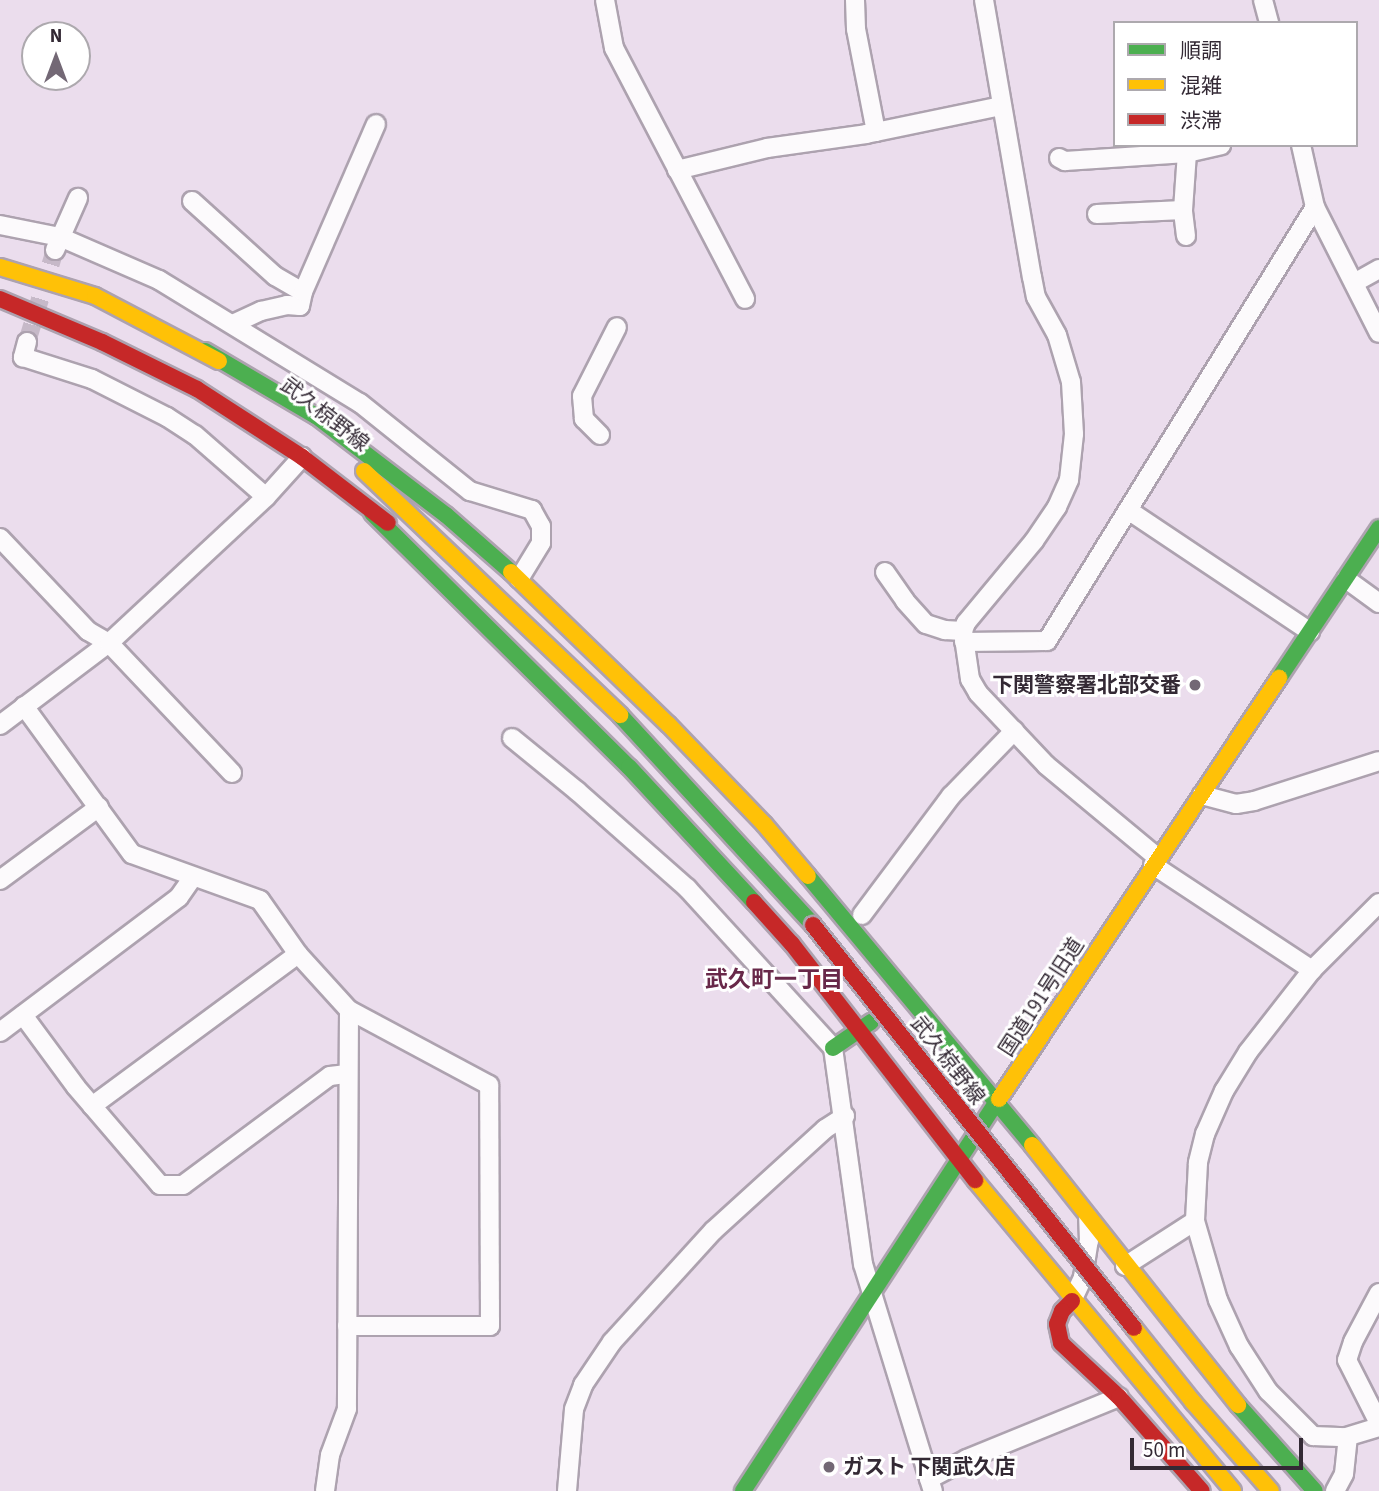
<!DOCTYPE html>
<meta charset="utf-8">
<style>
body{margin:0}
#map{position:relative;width:1379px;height:1491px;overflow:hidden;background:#ebdded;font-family:"Source Sans 3","Noto Sans JP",sans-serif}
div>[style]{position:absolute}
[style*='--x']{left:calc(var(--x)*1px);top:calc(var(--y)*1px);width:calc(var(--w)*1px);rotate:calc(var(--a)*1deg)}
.street-tunnel>*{height:18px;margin-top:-9px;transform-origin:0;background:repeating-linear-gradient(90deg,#c6b9c8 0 18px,transparent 0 27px)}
.roads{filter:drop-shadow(2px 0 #ada2af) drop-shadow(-2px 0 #ada2af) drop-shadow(0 2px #ada2af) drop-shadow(0 -2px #ada2af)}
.street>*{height:18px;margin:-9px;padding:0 9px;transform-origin:9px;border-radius:9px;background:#fcfafc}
.fast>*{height:16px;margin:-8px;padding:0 8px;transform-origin:8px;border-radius:8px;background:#4caf50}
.slow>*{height:16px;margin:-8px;padding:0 8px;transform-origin:8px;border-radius:8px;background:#ffc107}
.jam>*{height:16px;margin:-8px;padding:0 8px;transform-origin:8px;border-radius:8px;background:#c62828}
.bridges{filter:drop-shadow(2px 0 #ada2af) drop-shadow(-2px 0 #ada2af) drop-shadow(0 2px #ada2af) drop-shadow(0 -2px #ada2af)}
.slow-bridge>*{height:16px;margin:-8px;padding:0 8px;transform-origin:8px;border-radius:8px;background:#ffc107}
.jam-bridge>*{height:16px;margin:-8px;padding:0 8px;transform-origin:8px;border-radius:8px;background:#c62828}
.dots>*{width:19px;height:19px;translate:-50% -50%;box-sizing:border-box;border:4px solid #fff;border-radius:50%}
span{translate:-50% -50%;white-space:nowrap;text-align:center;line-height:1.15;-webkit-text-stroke:6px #fff;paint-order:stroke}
.street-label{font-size:21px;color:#332934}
.poi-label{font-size:21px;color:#332934;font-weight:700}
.right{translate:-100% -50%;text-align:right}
.left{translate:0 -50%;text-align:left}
.neighbourhood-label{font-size:23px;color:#682849;font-weight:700}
.legend{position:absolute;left:1113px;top:21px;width:245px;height:126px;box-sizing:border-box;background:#fff;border:2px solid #ada9ae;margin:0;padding:9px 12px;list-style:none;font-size:21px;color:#332934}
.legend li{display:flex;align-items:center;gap:14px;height:35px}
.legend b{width:35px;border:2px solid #ada9ae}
.north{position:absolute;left:21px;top:21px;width:70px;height:70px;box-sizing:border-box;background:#fff;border:2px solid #ada9ae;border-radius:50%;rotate:0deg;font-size:19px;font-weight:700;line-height:28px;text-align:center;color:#332934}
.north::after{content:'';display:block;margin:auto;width:24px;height:32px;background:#736875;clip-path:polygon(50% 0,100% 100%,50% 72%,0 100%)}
.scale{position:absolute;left:1130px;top:1438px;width:173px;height:32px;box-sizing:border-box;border:4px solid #332934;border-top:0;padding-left:9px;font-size:21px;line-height:24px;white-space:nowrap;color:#332934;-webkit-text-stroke:5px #fff;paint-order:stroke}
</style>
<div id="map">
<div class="street-tunnel">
<div style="--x:27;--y:342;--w:96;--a:-73.1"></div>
</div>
<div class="roads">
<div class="street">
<div style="--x:605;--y:0;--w:49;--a:79.4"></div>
<div style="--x:614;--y:48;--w:283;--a:62.4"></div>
<div style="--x:855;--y:0;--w:29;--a:88"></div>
<div style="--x:856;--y:29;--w:105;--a:79"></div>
<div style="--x:984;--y:0;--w:281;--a:80.2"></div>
<div style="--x:1032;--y:277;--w:20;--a:79"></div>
<div style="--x:1036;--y:297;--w:43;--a:61.1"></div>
<div style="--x:1057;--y:335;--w:49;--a:73.4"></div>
<div style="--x:1071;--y:382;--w:52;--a:86.7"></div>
<div style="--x:1074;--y:434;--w:46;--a:96.2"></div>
<div style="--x:1069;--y:480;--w:30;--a:114"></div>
<div style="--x:1057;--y:507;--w:41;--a:124.1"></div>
<div style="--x:1034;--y:541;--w:107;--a:129.7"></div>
<div style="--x:966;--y:623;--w:9;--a:111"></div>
<div style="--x:963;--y:631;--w:49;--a:81.7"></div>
<div style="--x:970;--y:679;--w:16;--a:60"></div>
<div style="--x:978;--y:693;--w:99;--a:46.6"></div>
<div style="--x:1046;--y:765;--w:146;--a:39.7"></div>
<div style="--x:1263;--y:0;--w:24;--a:75"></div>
<div style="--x:1301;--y:145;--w:64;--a:77.3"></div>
<div style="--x:1315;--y:207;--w:141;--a:63.1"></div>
<div style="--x:1059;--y:158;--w:7;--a:27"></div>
<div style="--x:1065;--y:161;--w:122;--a:-3.8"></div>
<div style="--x:1187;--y:153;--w:35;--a:-13"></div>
<div style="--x:677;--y:170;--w:93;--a:-13.7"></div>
<div style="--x:767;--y:148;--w:100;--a:-8"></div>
<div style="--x:866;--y:134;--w:138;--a:-11.7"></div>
<div style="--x:192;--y:201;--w:112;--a:42.1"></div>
<div style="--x:275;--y:276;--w:32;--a:30"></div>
<div style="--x:1097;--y:214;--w:86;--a:-2.7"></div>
<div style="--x:0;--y:225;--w:61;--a:11.3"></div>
<div style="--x:60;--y:237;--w:108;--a:23.5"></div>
<div style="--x:159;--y:280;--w:236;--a:31.5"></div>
<div style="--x:360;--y:403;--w:141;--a:38.7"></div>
<div style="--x:470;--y:491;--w:65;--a:17"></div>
<div style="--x:532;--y:510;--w:18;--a:61"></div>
<div style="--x:541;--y:526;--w:17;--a:90"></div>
<div style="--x:541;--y:543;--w:42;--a:121.4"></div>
<div style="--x:1186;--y:236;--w:26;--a:-97"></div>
<div style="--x:1183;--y:210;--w:57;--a:-86"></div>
<div style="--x:55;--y:250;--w:57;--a:-66.1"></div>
<div style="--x:1354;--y:283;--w:29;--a:-29"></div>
<div style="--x:233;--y:324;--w:31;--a:-25"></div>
<div style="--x:261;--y:311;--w:27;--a:-13"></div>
<div style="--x:287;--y:305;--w:13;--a:4"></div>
<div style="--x:300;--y:306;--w:14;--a:-78"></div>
<div style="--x:303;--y:292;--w:183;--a:-66.5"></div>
<div style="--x:27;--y:342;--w:16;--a:105"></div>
<div style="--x:23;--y:357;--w:72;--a:17.7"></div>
<div style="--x:92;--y:379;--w:84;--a:26.9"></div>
<div style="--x:167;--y:417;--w:33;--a:33"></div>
<div style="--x:195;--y:435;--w:94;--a:41.1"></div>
<div style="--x:600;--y:435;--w:23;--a:-135"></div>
<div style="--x:584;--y:419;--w:23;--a:-95"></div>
<div style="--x:582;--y:396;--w:77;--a:-63.1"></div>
<div style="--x:1128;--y:510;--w:219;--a:33.8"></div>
<div style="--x:0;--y:538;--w:128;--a:46.6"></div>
<div style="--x:88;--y:631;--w:24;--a:30"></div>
<div style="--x:109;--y:643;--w:179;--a:46.6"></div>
<div style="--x:885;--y:572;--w:35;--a:55"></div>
<div style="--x:905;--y:601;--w:31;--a:48"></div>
<div style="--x:926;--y:624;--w:20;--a:18"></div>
<div style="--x:945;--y:630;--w:18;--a:3"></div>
<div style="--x:1346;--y:579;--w:41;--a:36"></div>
<div style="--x:964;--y:642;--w:83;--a:-0.7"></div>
<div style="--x:1047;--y:641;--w:510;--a:-58.3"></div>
<div style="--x:24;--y:706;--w:183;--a:53.9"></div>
<div style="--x:132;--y:854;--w:136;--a:19.8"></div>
<div style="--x:260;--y:900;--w:66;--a:54.9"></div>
<div style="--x:298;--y:954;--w:76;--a:47.7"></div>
<div style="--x:349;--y:1010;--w:399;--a:90.3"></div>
<div style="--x:347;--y:1409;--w:49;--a:110.3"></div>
<div style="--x:330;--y:1455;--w:36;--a:98"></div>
<div style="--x:0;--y:725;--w:136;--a:-37"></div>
<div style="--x:109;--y:643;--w:214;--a:-42.9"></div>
<div style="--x:266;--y:497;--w:54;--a:-48"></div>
<div style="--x:512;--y:738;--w:84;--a:39.2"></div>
<div style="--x:577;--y:791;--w:147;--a:41.4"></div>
<div style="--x:687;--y:888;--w:217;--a:47.6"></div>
<div style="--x:833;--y:1048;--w:218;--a:82.1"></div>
<div style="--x:863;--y:1264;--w:238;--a:72.9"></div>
<div style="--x:1202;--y:795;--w:35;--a:15"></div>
<div style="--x:1236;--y:804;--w:18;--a:-9"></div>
<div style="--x:1254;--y:801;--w:131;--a:-17.7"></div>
<div style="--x:1153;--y:865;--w:191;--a:33.4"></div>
<div style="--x:0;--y:880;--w:123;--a:-36.4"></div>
<div style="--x:1379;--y:903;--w:95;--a:135"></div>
<div style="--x:1312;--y:970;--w:104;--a:128"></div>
<div style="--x:1248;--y:1052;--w:46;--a:121.6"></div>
<div style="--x:1224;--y:1091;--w:47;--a:113.8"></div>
<div style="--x:1205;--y:1134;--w:30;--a:104"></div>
<div style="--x:1198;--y:1163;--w:58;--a:93"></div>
<div style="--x:1195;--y:1221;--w:82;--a:73.8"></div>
<div style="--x:1218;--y:1300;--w:51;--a:65.5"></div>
<div style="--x:1239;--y:1346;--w:54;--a:57.2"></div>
<div style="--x:1268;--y:1391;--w:64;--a:45"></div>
<div style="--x:1313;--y:1436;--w:33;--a:2"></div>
<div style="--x:1346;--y:1437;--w:34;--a:-17"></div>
<div style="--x:862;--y:915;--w:149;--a:-53.2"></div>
<div style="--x:951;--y:796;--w:91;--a:-45.9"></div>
<div style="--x:23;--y:1015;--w:89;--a:53.6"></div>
<div style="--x:76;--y:1087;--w:129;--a:49.4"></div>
<div style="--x:160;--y:1185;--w:23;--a:0"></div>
<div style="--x:183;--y:1185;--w:183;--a:-36.6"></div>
<div style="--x:330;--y:1076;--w:17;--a:-7"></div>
<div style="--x:0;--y:1032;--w:224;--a:-37"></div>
<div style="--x:179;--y:897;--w:24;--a:-55"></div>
<div style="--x:92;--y:1106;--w:256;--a:-36.4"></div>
<div style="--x:1125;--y:1266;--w:83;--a:-32.7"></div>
<div style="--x:1379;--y:1293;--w:55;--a:118"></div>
<div style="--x:1353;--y:1342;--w:19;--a:108"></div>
<div style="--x:1347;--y:1360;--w:71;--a:63.1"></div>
<div style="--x:1072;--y:1301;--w:26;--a:-65"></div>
<div style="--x:1083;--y:1277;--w:36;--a:-81"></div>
<div style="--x:1089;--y:1241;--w:23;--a:-92"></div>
<div style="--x:347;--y:1326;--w:143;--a:0"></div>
<div style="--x:490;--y:1326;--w:241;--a:-90.2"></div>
<div style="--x:489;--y:1085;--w:159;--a:-151.8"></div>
<div style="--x:929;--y:1479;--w:43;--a:-27.8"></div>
<div style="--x:967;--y:1459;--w:164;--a:-22.2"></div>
<div style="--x:567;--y:1491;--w:82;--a:-85.1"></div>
<div style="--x:574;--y:1409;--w:26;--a:-69"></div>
<div style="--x:583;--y:1385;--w:52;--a:-56"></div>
<div style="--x:612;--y:1342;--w:150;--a:-47.7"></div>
<div style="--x:713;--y:1231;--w:151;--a:-42.3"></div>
<div style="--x:825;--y:1129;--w:24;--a:-33"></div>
<div style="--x:1335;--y:1491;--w:19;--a:-62"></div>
<div style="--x:1344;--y:1474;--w:37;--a:-84"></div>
</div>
<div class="fast">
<div style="--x:205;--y:351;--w:129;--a:30.4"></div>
<div style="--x:316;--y:416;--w:163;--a:37.3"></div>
<div style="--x:446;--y:515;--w:86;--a:41.2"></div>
<div style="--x:372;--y:513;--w:361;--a:44.7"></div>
<div style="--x:629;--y:767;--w:184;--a:47.2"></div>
<div style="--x:1279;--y:678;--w:180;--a:-56.3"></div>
<div style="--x:620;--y:715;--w:285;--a:47.4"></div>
<div style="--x:808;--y:876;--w:350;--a:50.2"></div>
<div style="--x:833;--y:1048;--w:46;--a:-34.4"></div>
<div style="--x:1238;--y:1405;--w:115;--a:48.2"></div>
<div style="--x:743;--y:1491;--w:468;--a:-56.9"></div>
</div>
<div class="slow">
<div style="--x:0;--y:267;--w:99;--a:17"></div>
<div style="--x:95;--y:296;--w:140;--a:27.7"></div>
<div style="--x:364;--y:471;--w:354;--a:43.6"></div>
<div style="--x:511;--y:572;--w:219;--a:44.1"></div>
<div style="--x:668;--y:724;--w:139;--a:46.2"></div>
<div style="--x:764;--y:824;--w:68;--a:49.8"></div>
<div style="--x:999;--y:1099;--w:506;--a:-56.37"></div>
<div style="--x:1032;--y:1145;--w:332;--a:51.6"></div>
<div style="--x:975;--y:1180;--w:404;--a:50.3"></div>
</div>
<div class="jam">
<div style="--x:0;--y:299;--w:111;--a:22.9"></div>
<div style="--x:102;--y:342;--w:106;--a:26.3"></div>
<div style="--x:197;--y:389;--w:125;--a:32.9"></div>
<div style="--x:302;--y:457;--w:108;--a:37.5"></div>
<div style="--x:754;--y:902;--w:57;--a:47.9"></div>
<div style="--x:792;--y:944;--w:299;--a:52.2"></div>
<div style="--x:1072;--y:1301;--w:14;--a:135"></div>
<div style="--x:1062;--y:1311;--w:14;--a:111"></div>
<div style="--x:1057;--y:1324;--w:19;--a:78"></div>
<div style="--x:1061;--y:1343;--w:79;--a:43"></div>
<div style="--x:1119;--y:1397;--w:125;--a:48.6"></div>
</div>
</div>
<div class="bridges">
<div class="slow-bridge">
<div style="--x:1134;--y:1328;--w:95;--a:51.4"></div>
<div style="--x:1193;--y:1402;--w:118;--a:48.8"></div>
</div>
<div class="jam-bridge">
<div style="--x:813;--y:925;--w:515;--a:51.46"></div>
</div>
</div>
<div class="dots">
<div style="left:1195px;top:685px;background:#736875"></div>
<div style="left:829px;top:1467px;background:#736875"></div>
</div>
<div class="street-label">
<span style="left:325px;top:414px;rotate:38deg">武久椋野線</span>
<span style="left:1041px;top:997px;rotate:-57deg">国道191号旧道</span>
<span style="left:948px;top:1060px;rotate:52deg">武久椋野線</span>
</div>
<div class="poi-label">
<span class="right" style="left:1181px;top:685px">下関警察署北部交番</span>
<span class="left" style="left:843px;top:1467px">ガスト 下関武久店</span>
</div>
<div class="neighbourhood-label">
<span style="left:774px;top:980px">武久町一丁目</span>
</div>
<ul class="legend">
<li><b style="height:9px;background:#4caf50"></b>順調</li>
<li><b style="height:9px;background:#ffc107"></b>混雑</li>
<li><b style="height:9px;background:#c62828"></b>渋滞</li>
</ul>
<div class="north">N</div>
<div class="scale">50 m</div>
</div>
